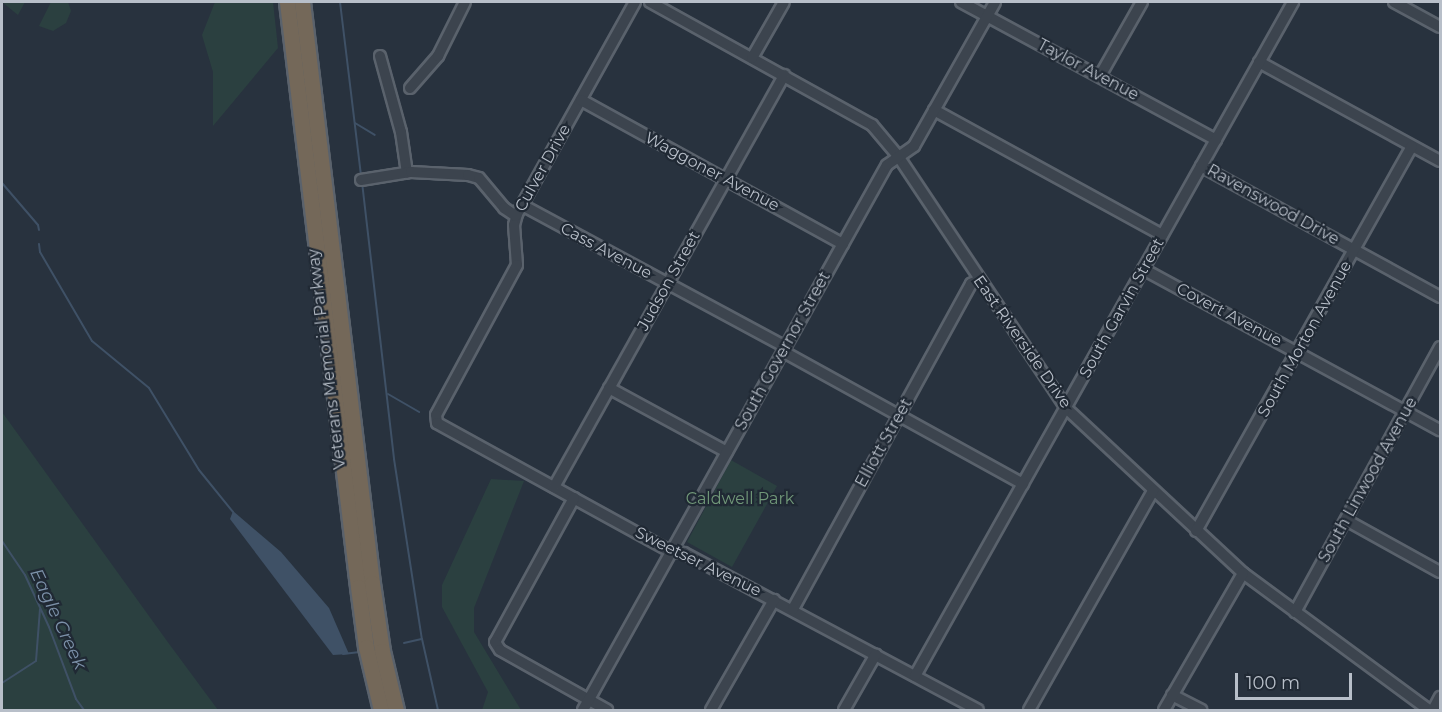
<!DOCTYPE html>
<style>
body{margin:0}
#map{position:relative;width:1442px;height:712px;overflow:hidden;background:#28323e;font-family:Montserrat,sans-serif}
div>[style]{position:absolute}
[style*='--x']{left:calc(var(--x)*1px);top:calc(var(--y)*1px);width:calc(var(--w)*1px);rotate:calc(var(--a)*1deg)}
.green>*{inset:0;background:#2b4040}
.water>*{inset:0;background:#3f5166}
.stream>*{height:2px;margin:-1px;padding:0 1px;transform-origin:1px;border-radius:1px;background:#3f5166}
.roads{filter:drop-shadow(2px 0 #5a626c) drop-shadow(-2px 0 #5a626c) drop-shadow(0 2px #5a626c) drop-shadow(0 -2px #5a626c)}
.minor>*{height:10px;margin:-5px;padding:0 5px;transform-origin:5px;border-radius:5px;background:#3c444e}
.highway>*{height:15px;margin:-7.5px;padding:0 7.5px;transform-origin:7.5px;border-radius:7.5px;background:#746859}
span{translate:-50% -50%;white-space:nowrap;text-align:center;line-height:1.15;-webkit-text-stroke:4.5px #202934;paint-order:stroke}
.street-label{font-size:16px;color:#b8bfc9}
.park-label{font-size:16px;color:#719879}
.water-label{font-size:18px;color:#7c91a9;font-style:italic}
.frame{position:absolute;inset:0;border:3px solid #b8bfc9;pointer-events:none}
.scale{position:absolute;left:1235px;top:673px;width:117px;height:27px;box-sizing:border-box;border:3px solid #b8bfc9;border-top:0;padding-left:8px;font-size:18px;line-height:21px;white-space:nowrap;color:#b8bfc9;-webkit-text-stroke:4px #202934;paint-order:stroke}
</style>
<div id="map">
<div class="green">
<div style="clip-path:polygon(2px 2px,25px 2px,18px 15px)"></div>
<div style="clip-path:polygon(51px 2px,68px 2px,71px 11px,66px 23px,53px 31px,39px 26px)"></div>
<div style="clip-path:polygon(215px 2px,273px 2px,278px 48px,213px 126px,213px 72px,202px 35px)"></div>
<div style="clip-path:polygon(2px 412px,167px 641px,218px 710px,2px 710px)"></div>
<div style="clip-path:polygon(731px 460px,777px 486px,732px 567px,687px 542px)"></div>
<div style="clip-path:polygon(491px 479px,524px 481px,474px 608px,474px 632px,521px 710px,482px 710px,488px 692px,442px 607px,442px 585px)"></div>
</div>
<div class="water">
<div style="clip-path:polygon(233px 511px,281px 552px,329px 608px,349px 654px,333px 655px,230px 519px)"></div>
</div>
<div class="stream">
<div style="--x:340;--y:2;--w:175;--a:83.1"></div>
<div style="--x:355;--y:123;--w:23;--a:31"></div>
<div style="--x:362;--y:182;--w:279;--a:83.4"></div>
<div style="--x:394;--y:459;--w:182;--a:81.2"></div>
<div style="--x:422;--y:639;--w:73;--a:77.3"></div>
<div style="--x:2;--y:183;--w:55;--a:49.4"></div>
<div style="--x:38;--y:225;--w:5;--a:79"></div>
<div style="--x:39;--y:244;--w:8;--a:83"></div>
<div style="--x:40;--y:252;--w:103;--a:59.7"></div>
<div style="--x:92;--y:341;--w:74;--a:39.5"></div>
<div style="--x:149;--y:388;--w:96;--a:58.6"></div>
<div style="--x:199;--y:470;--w:54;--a:51"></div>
<div style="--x:388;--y:394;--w:36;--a:30"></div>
<div style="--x:2;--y:541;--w:41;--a:55.9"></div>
<div style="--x:25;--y:575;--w:57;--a:65.2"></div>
<div style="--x:49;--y:627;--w:77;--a:69.4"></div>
<div style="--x:76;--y:699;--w:14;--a:54"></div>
<div style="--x:404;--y:643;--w:18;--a:-13"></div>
<div style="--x:343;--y:654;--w:17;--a:-7"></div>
<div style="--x:2;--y:683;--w:40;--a:-32.9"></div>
<div style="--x:36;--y:661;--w:52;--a:-85.6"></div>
</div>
<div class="roads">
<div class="minor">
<div style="--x:635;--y:2;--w:243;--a:119.1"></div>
<div style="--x:517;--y:214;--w:11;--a:105"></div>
<div style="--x:514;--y:225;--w:40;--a:85.7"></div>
<div style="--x:517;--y:265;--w:170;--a:118.4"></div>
<div style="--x:436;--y:415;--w:8;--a:83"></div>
<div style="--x:437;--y:423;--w:268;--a:28.8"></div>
<div style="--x:672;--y:552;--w:12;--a:5"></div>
<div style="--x:684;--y:553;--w:333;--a:28.1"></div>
<div style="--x:650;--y:2;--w:254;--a:29"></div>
<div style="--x:872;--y:125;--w:40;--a:50"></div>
<div style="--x:898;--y:156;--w:303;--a:56.3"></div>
<div style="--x:1066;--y:408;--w:242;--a:43"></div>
<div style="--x:1243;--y:573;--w:231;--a:36.4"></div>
<div style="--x:961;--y:2;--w:290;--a:28.4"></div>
<div style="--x:1394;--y:2;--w:52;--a:28.5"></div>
<div style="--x:380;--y:56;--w:79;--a:74.6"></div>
<div style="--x:401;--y:132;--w:41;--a:81.7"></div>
<div style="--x:752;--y:58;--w:64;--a:-60.3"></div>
<div style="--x:1259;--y:62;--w:206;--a:28.7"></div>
<div style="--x:1100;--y:76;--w:85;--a:-60.4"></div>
<div style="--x:410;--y:88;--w:43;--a:-48.8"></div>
<div style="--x:438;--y:56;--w:60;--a:-63.4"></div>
<div style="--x:581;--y:100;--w:299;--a:28.8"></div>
<div style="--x:934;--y:110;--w:260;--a:28.7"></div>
<div style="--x:1201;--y:166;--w:273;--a:28.7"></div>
<div style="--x:361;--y:180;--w:51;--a:-9.1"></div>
<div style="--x:411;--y:172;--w:57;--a:3"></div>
<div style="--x:468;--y:175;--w:11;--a:15"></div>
<div style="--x:479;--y:178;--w:39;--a:50"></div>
<div style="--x:504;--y:208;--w:14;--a:34"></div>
<div style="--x:522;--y:205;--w:300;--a:28.3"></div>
<div style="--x:1143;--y:269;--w:338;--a:28.5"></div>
<div style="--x:784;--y:352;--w:273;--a:28.9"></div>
<div style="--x:609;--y:388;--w:134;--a:28.5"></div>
<div style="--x:554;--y:487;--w:472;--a:-60.8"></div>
<div style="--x:574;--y:498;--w:164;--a:118.7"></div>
<div style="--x:495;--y:642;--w:9;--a:58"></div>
<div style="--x:500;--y:650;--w:123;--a:29.3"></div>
<div style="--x:1346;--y:520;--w:107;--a:29"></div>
<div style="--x:1196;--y:531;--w:441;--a:-60.7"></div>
<div style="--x:793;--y:609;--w:371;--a:-61.3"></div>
<div style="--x:971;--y:284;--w:9;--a:-27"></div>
<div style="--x:1295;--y:612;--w:302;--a:-61.3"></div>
<div style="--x:915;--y:676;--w:773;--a:-60.71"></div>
<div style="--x:1172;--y:695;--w:33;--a:27"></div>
<div style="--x:583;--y:710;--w:624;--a:-60.85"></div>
<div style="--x:887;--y:165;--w:33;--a:-35"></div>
<div style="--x:914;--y:146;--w:165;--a:-60.6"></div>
<div style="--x:711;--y:710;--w:127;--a:-60.2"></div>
<div style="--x:844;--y:710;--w:64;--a:-60.3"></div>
<div style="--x:1029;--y:710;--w:252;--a:-60.5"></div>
<div style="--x:1164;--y:710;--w:158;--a:-60"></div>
<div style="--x:1433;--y:710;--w:15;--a:-62"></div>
</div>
<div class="highway">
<div style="--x:287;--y:2;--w:589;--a:83.08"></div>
<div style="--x:358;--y:587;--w:61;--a:82.4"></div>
<div style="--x:366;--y:647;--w:65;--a:76.6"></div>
<div style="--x:302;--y:2;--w:585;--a:83.13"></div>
<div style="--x:372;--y:583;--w:69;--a:81.6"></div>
<div style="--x:382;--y:651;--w:61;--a:76.7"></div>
</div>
</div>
<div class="street-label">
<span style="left:1088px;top:70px;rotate:28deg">Taylor Avenue</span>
<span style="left:543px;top:168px;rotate:-61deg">Culver Drive</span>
<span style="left:712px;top:172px;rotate:28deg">Waggoner Avenue</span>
<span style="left:1273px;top:205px;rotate:29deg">Ravenswood Drive</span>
<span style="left:606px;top:251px;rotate:28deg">Cass Avenue</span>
<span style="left:669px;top:281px;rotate:-61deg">Judson Street</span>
<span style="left:1122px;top:308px;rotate:-61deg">South Garvin Street</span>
<span style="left:1229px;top:315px;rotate:28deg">Covert Avenue</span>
<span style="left:1305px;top:339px;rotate:-61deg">South Morton Avenue</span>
<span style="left:1022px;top:342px;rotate:55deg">East Riverside Drive</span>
<span style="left:783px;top:351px;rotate:-61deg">South Governor Street</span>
<span style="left:327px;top:359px;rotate:-97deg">Veterans Memorial Parkway</span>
<span style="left:884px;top:443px;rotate:-61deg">Elliott Street</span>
<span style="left:1368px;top:480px;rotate:-61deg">South Linwood Avenue</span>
<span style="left:698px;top:562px;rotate:26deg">Sweetser Avenue</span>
</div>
<div class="park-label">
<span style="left:740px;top:499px">Caldwell Park</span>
</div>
<div class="water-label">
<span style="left:58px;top:619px;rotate:65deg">Eagle Creek</span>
</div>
<div class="frame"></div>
<div class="scale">100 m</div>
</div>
